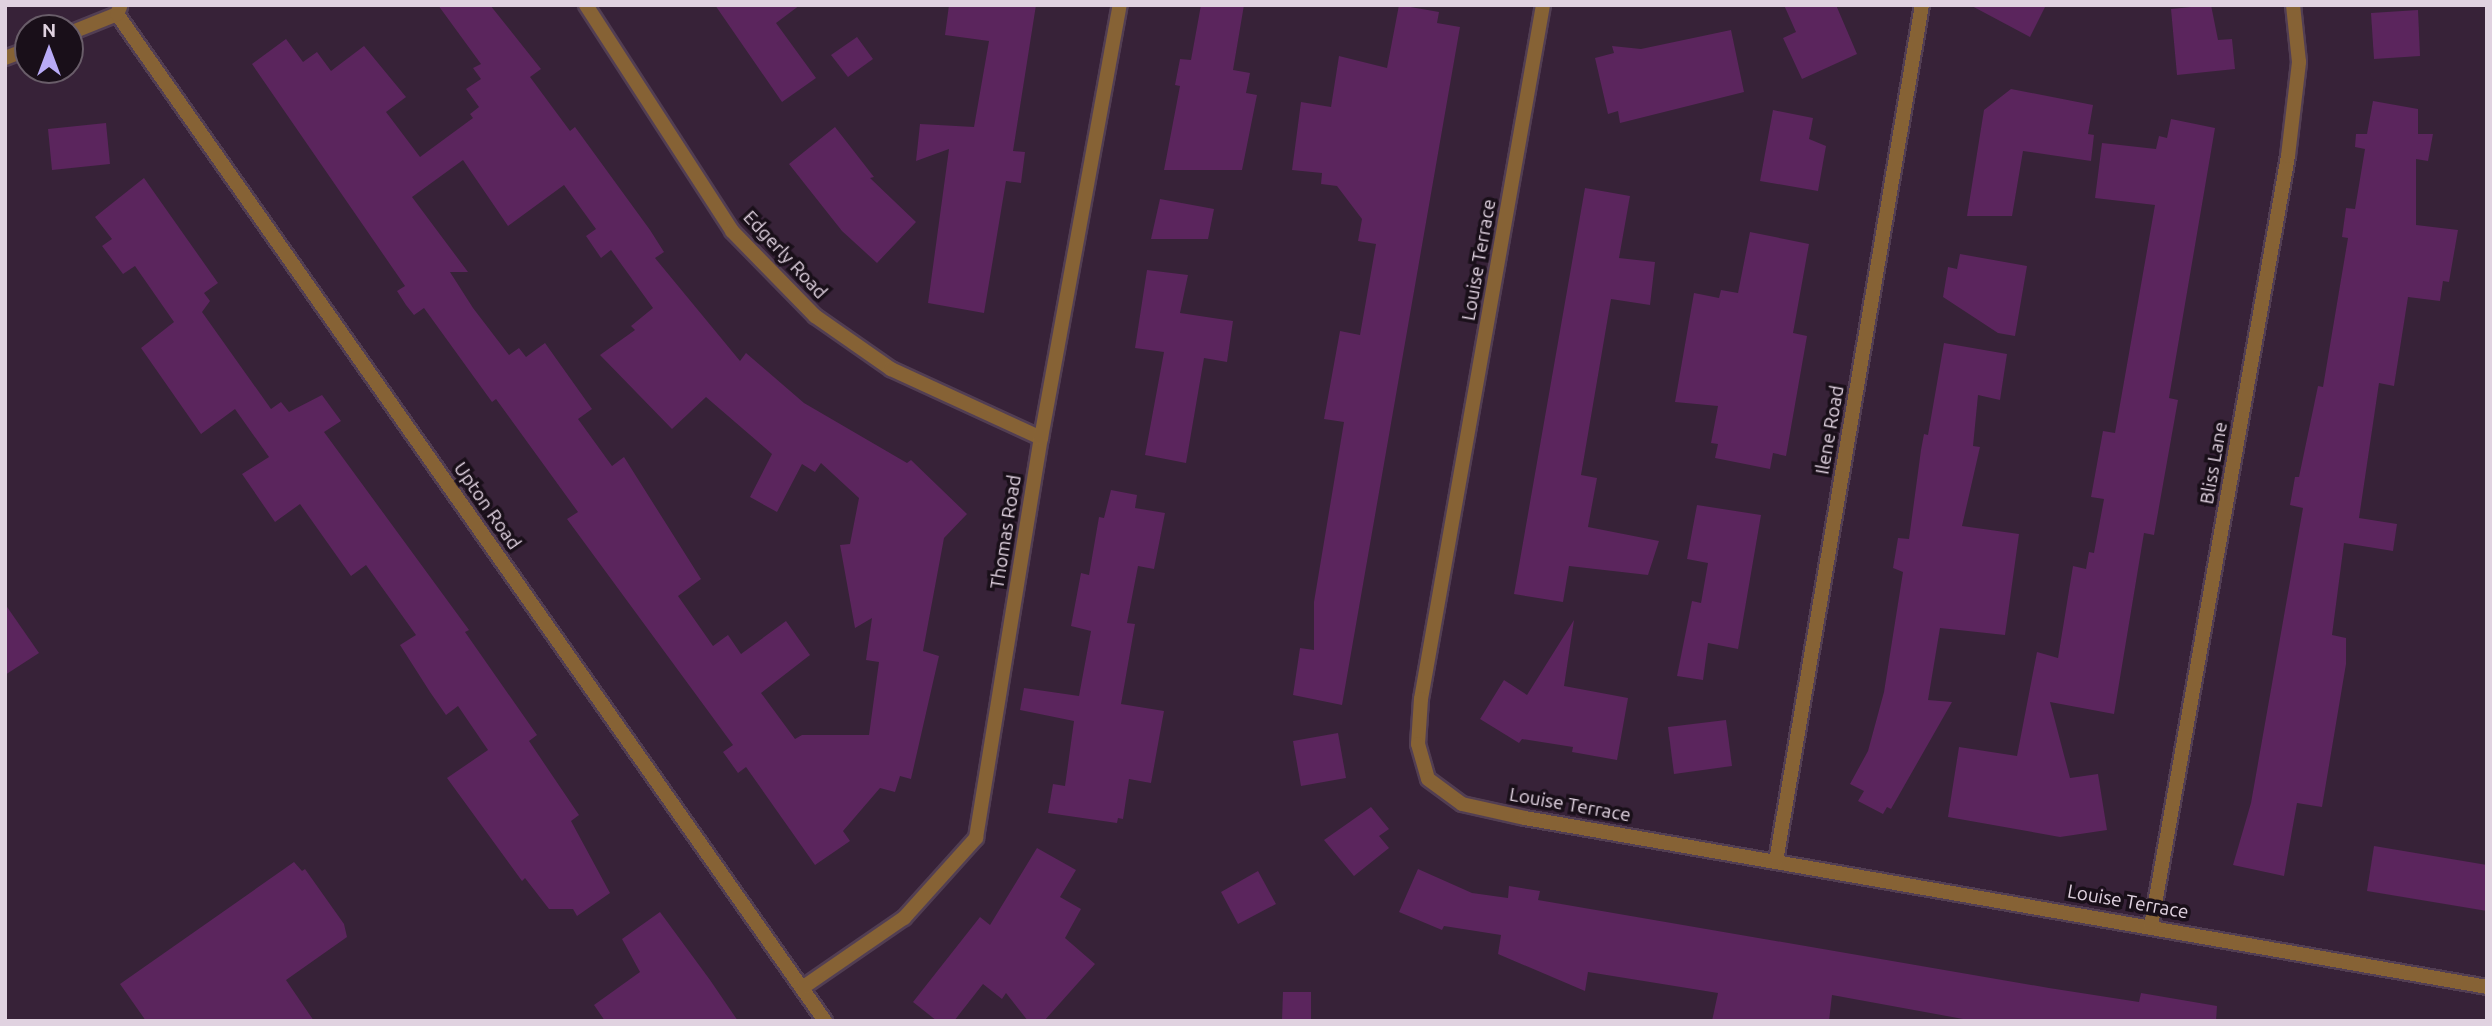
<!DOCTYPE html>
<style>
body{margin:0}
#map{position:relative;width:2492px;height:1026px;overflow:hidden;background:#372238;font-family:Ubuntu,sans-serif}
div>[style]{position:absolute}
[style*='--x']{left:calc(var(--x)*1px);top:calc(var(--y)*1px);width:calc(var(--w)*1px);rotate:calc(var(--a)*1deg)}
.building>*{inset:0;background:#5b255d}
.roads{filter:drop-shadow(2px 0 #523e53) drop-shadow(-2px 0 #523e53) drop-shadow(0 2px #523e53) drop-shadow(0 -2px #523e53)}
.minor>*{height:14px;margin:-7px;padding:0 7px;transform-origin:7px;border-radius:7px;background:#866235}
span{translate:-50% -50%;white-space:nowrap;text-align:center;line-height:1.15;-webkit-text-stroke:7px #190f19;paint-order:stroke}
.street-label{font-size:19px;color:#e0d2e0}
.frame{position:absolute;inset:0;border:7px solid #e0d2e0;pointer-events:none}
.north{position:absolute;left:14px;top:14px;width:70px;height:70px;box-sizing:border-box;background:#190f19;border:2px solid #695d69;border-radius:50%;rotate:0deg;font-size:19px;font-weight:700;line-height:28px;text-align:center;color:#e0d2e0}
.north::after{content:'';display:block;margin:auto;width:24px;height:32px;background:#b9abf7;clip-path:polygon(50% 0,100% 100%,50% 72%,0 100%)}
</style>
<div id="map">
<div class="building">
<div style="clip-path:polygon(evenodd,438px 5px,490px 5px,541px 69px,530px 77px,570px 131px,575px 127px,650px 230px,664px 252px,655px 258px,740px 361px,746px 353px,804px 403px,907px 463px,911px 460px,967px 514px,944px 538px,923px 651px,939px 656px,911px 779px,900px 776px,895px 792px,880px 788px,843px 831px,850px 841px,815px 865px,746px 767px,738px 773px,723px 752px,733px 745px,567px 519px,578px 512px,496px 399px,492px 402px,424px 308px,414px 315px,406px 305px,397px 291px,405px 286px,252px 64px,286px 39px,303px 62px,317px 52px,331px 71px,364px 46px,406px 97px,386px 112px,420px 157px,473px 118px,470px 114px,479px 107px,466px 89px,481px 79px,473px 68px,481px 64px,438px 5px,463px 160px,508px 226px,564px 185px,596px 229px,586px 236px,601px 258px,611px 250px,653px 308px,631px 326px,635px 330px,600px 355px,672px 429px,706px 397px,772px 454px,750px 497px,777px 512px,802px 464px,815px 472px,821px 463px,859px 498px,850px 544px,840px 545px,855px 628px,872px 618px,866px 660px,879px 662px,869px 735px,802px 735px,795px 739px,761px 693px,810px 655px,786px 621px,741px 654px,728px 635px,713px 646px,678px 596px,701px 579px,624px 457px,612px 466px,578px 419px,592px 409px,545px 343px,526px 357px,519px 348px,509px 355px,473px 308px,450px 272px,468px 272px,412px 197px,463px 160px)"></div>
<div style="clip-path:polygon(715px 5px,800px 5px,776px 23px,816px 78px,782px 102px)"></div>
<div style="clip-path:polygon(949px 5px,1036px 5px,1013px 151px,1025px 152px,1021px 183px,1006px 181px,984px 313px,928px 303px,949px 149px,916px 161px,920px 124px,974px 127px,989px 41px,945px 35px)"></div>
<div style="clip-path:polygon(1201px 5px,1244px 5px,1233px 70px,1250px 73px,1246px 93px,1257px 95px,1242px 170px,1164px 170px,1180px 86px,1175px 85px,1180px 59px,1191px 60px)"></div>
<div style="clip-path:polygon(1399px 5px,1439px 12px,1437px 23px,1460px 27px,1342px 705px,1293px 695px,1300px 648px,1314px 650px,1314px 602px,1344px 422px,1324px 419px,1340px 331px,1360px 335px,1376px 244px,1358px 241px,1362px 219px,1337px 186px,1321px 184px,1322px 173px,1292px 170px,1301px 102px,1331px 107px,1339px 56px,1387px 68px)"></div>
<div style="clip-path:polygon(1784px 5px,1836px 5px,1857px 54px,1802px 79px,1783px 38px,1796px 32px)"></div>
<div style="clip-path:polygon(1970px 5px,2046px 5px,2030px 37px)"></div>
<div style="clip-path:polygon(2211px 5px,2218px 40px,2232px 39px,2235px 69px,2177px 75px,2171px 9px)"></div>
<div style="clip-path:polygon(2418px 10px,2420px 56px,2374px 59px,2371px 13px)"></div>
<div style="clip-path:polygon(1731px 30px,1744px 92px,1620px 123px,1618px 111px,1608px 114px,1595px 58px,1614px 53px,1612px 46px,1641px 49px)"></div>
<div style="clip-path:polygon(857px 37px,873px 59px,848px 77px,831px 55px)"></div>
<div style="clip-path:polygon(2011px 89px,2093px 105px,2088px 134px,2094px 135px,2091px 161px,2023px 151px,2012px 216px,1967px 216px,1984px 110px)"></div>
<div style="clip-path:polygon(2373px 101px,2418px 109px,2418px 134px,2433px 134px,2428px 161px,2416px 159px,2416px 225px,2458px 230px,2449px 282px,2443px 281px,2440px 301px,2408px 297px,2394px 386px,2379px 383px,2359px 518px,2397px 524px,2393px 551px,2344px 543px,2332px 635px,2346px 638px,2346px 664px,2322px 807px,2297px 803px,2284px 876px,2233px 865px,2251px 803px,2303px 508px,2290px 505px,2295px 477px,2299px 477px,2318px 386px,2323px 387px,2348px 238px,2342px 237px,2346px 208px,2355px 209px,2365px 149px,2355px 147px,2356px 134px,2367px 134px)"></div>
<div style="clip-path:polygon(1773px 110px,1813px 118px,1809px 139px,1826px 146px,1818px 191px,1760px 181px)"></div>
<div style="clip-path:polygon(2171px 119px,2215px 128px,2169px 398px,2178px 400px,2154px 535px,2144px 533px,2114px 714px,2050px 702px,2070px 778px,2098px 774px,2107px 830px,2060px 837px,1948px 817px,1959px 747px,2017px 756px,2037px 652px,2058px 658px,2073px 566px,2086px 569px,2089px 552px,2094px 553px,2104px 499px,2091px 497px,2103px 431px,2115px 433px,2155px 205px,2095px 198px,2102px 143px,2156px 149px,2159px 136px,2167px 138px)"></div>
<div style="clip-path:polygon(106px 123px,110px 164px,52px 170px,48px 129px)"></div>
<div style="clip-path:polygon(835px 127px,874px 177px,870px 178px,916px 222px,877px 263px,842px 231px,789px 164px)"></div>
<div style="clip-path:polygon(144px 178px,218px 283px,204px 293px,210px 301px,202px 312px,271px 409px,281px 402px,289px 412px,322px 395px,341px 421px,324px 432px,469px 630px,465px 632px,537px 735px,529px 741px,579px 815px,571px 821px,610px 893px,577px 916px,573px 909px,549px 909px,525px 878px,522px 881px,447px 778px,488px 750px,458px 706px,446px 715px,430px 692px,400px 645px,416px 635px,366px 565px,351px 576px,300px 504px,275px 522px,242px 474px,269px 457px,235px 409px,201px 434px,141px 348px,174px 322px,135px 266px,123px 274px,102px 246px,112px 239px,95px 217px)"></div>
<div style="clip-path:polygon(1585px 188px,1630px 196px,1619px 258px,1655px 262px,1650px 305px,1611px 299px,1581px 475px,1597px 478px,1588px 527px,1659px 541px,1648px 575px,1569px 566px,1563px 602px,1514px 594px)"></div>
<div style="clip-path:polygon(1160px 199px,1214px 209px,1208px 239px,1151px 239px)"></div>
<div style="clip-path:polygon(1750px 232px,1809px 244px,1793px 333px,1807px 336px,1786px 456px,1773px 453px,1770px 469px,1715px 458px,1718px 444px,1711px 443px,1718px 406px,1675px 402px,1694px 293px,1719px 298px,1721px 290px,1738px 293px)"></div>
<div style="clip-path:polygon(1960px 254px,2027px 266px,2015px 336px,1998px 333px,1943px 297px,1948px 267px,1957px 269px)"></div>
<div style="clip-path:polygon(1147px 270px,1188px 275px,1180px 313px,1233px 321px,1227px 362px,1204px 358px,1186px 463px,1145px 455px,1164px 352px,1135px 348px)"></div>
<div style="clip-path:polygon(1944px 343px,2007px 354px,2000px 400px,1978px 395px,1973px 446px,1980px 447px,1962px 526px,2019px 534px,2005px 635px,1940px 628px,1928px 700px,1952px 702px,1891px 809px,1887px 807px,1883px 814px,1858px 801px,1864px 791px,1850px 784px,1868px 751px,1884px 692px,1903px 572px,1893px 568px,1898px 538px,1909px 539px,1921px 450px,1924px 434px,1928px 435px)"></div>
<div style="clip-path:polygon(1111px 490px,1137px 495px,1135px 508px,1165px 513px,1154px 569px,1138px 566px,1127px 623px,1135px 624px,1121px 704px,1164px 711px,1151px 783px,1129px 779px,1123px 819px,1118px 818px,1117px 823px,1048px 813px,1053px 784px,1065px 786px,1074px 721px,1020px 710px,1024px 688px,1079px 696px,1091px 631px,1071px 626px,1081px 573px,1089px 575px,1099px 517px,1104px 518px)"></div>
<div style="clip-path:polygon(1697px 505px,1761px 515px,1738px 649px,1708px 643px,1703px 680px,1677px 676px,1692px 601px,1701px 603px,1708px 563px,1687px 559px)"></div>
<div style="clip-path:polygon(5px 604px,39px 653px,5px 675px)"></div>
<div style="clip-path:polygon(1574px 620px,1564px 686px,1628px 698px,1617px 760px,1572px 752px,1573px 747px,1522px 739px,1519px 743px,1480px 719px,1504px 680px,1527px 695px)"></div>
<div style="clip-path:polygon(1726px 720px,1732px 766px,1674px 774px,1668px 727px)"></div>
<div style="clip-path:polygon(1338px 733px,1346px 778px,1301px 786px,1293px 741px)"></div>
<div style="clip-path:polygon(1371px 807px,1389px 829px,1379px 836px,1389px 848px,1354px 876px,1324px 840px)"></div>
<div style="clip-path:polygon(2374px 846px,2487px 865px,2487px 911px,2367px 891px)"></div>
<div style="clip-path:polygon(1037px 848px,1076px 870px,1060px 897px,1081px 909px,1065px 938px,1095px 964px,1044px 1021px,1028px 1021px,1006px 993px,1002px 999px,983px 984px,954px 1021px,937px 1021px,913px 1002px,980px 917px,990px 925px)"></div>
<div style="clip-path:polygon(294px 862px,302px 871px,305px 869px,344px 924px,347px 937px,286px 980px,314px 1021px,146px 1021px,120px 984px)"></div>
<div style="clip-path:polygon(1418px 869px,1472px 893px,1508px 898px,1509px 886px,1540px 891px,1538px 900px,2049px 988px,2139px 1002px,2141px 993px,2217px 1006px,2216px 1021px,1974px 1021px,1832px 995px,1829px 1021px,1712px 1021px,1718px 993px,1588px 972px,1585px 991px,1498px 954px,1501px 935px,1444px 926px,1442px 930px,1399px 912px)"></div>
<div style="clip-path:polygon(1258px 871px,1276px 904px,1238px 924px,1221px 892px)"></div>
<div style="clip-path:polygon(660px 912px,710px 980px,738px 1021px,605px 1021px,594px 1005px,640px 972px,622px 939px)"></div>
<div style="clip-path:polygon(1283px 992px,1311px 992px,1311px 1021px,1282px 1021px)"></div>
</div>
<div class="roads">
<div class="minor">
<div style="--x:586;--y:5;--w:269;--a:57.1"></div>
<div style="--x:732;--y:231;--w:119;--a:45.7"></div>
<div style="--x:815;--y:316;--w:93;--a:34.9"></div>
<div style="--x:891;--y:369;--w:165;--a:24.7"></div>
<div style="--x:1543;--y:5;--w:705;--a:99.97"></div>
<div style="--x:1421;--y:699;--w:45;--a:93.8"></div>
<div style="--x:1418;--y:744;--w:36;--a:74"></div>
<div style="--x:1428;--y:779;--w:42;--a:36.3"></div>
<div style="--x:1462;--y:804;--w:65;--a:12.5"></div>
<div style="--x:1525;--y:818;--w:977;--a:9.96"></div>
<div style="--x:117;--y:14;--w:1231;--a:54.89"></div>
<div style="--x:70;--y:33;--w:51;--a:-22"></div>
<div style="--x:117;--y:14;--w:8;--a:-67"></div>
<div style="--x:5;--y:58;--w:25;--a:-21"></div>
<div style="--x:1776;--y:861;--w:868;--a:-80.32"></div>
<div style="--x:2151;--y:926;--w:782;--a:-79.91"></div>
<div style="--x:2288;--y:156;--w:95;--a:-83.3"></div>
<div style="--x:2299;--y:62;--w:57;--a:-96"></div>
<div style="--x:802;--y:988;--w:124;--a:-34.5"></div>
<div style="--x:904;--y:918;--w:108;--a:-48"></div>
<div style="--x:976;--y:838;--w:405;--a:-80.8"></div>
<div style="--x:1041;--y:438;--w:440;--a:-79.7"></div>
</div>
</div>
<div class="street-label">
<span style="left:785px;top:255px;rotate:47deg">Edgerly Road</span>
<span style="left:1479px;top:260px;rotate:-80deg">Louise Terrace</span>
<span style="left:1830px;top:430px;rotate:-80deg">Ilene Road</span>
<span style="left:2214px;top:463px;rotate:-80deg">Bliss Lane</span>
<span style="left:487px;top:506px;rotate:55deg">Upton Road</span>
<span style="left:1006px;top:532px;rotate:-81deg">Thomas Road</span>
<span style="left:1570px;top:805px;rotate:10deg">Louise Terrace</span>
<span style="left:2128px;top:902px;rotate:10deg">Louise Terrace</span>
</div>
<div class="frame"></div>
<div class="north">N</div>
</div>
